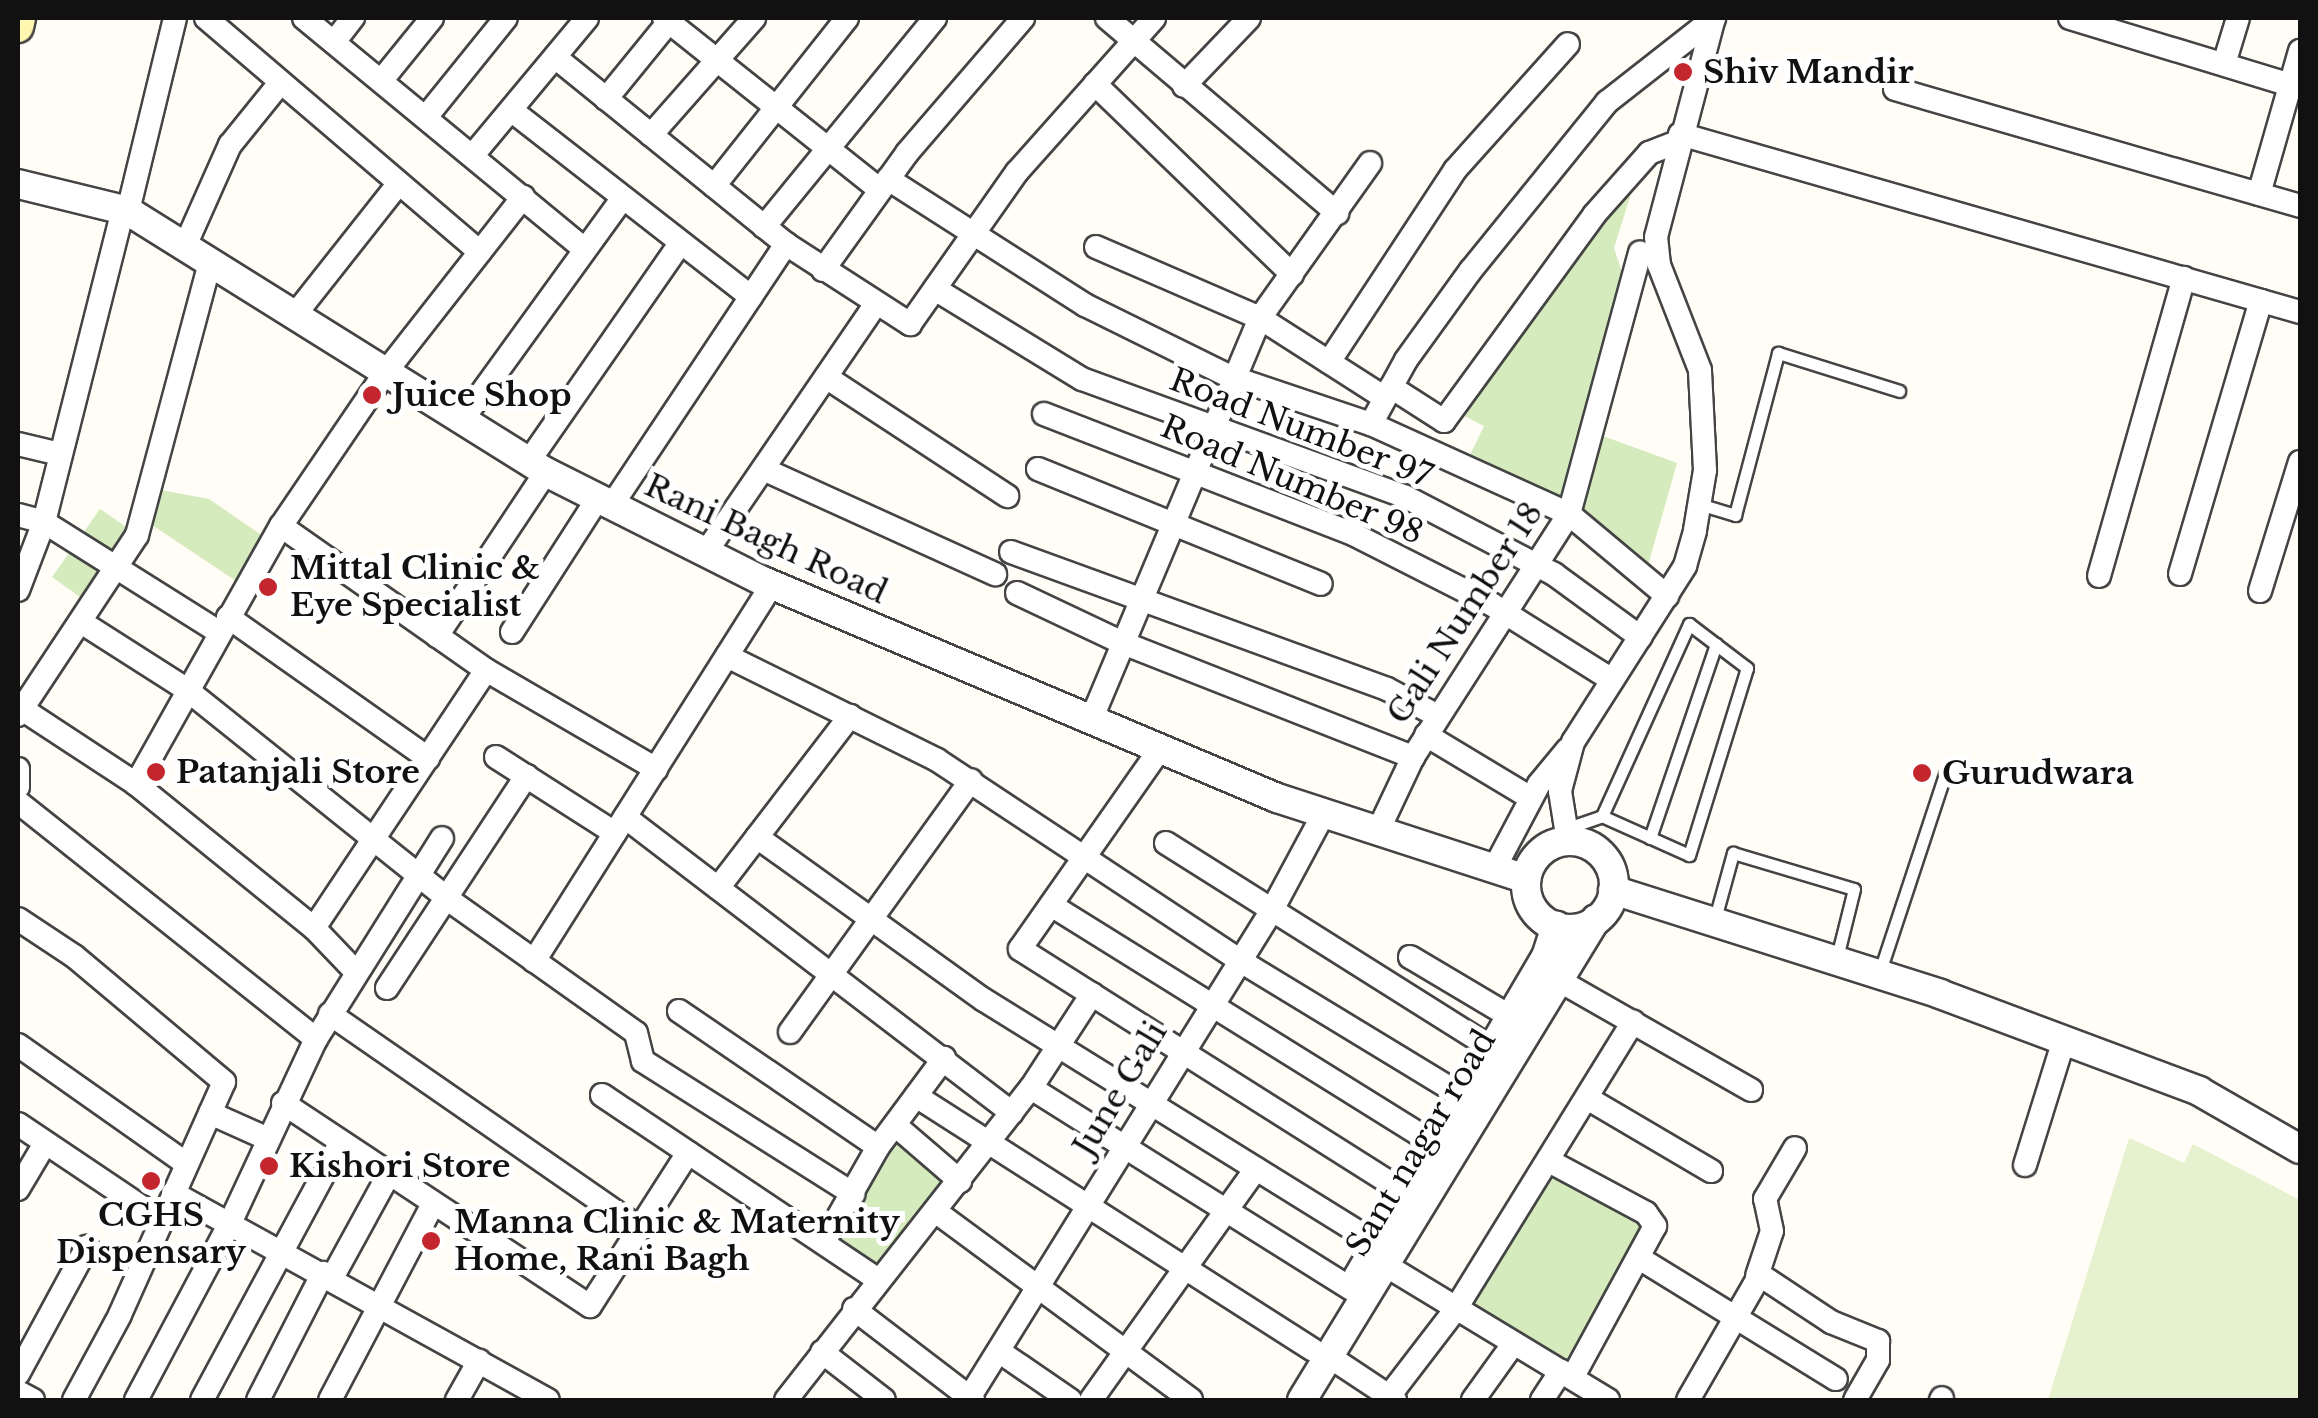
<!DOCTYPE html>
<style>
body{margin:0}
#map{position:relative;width:2318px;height:1418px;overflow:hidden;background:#fffdf5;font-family:"Libre Baskerville",serif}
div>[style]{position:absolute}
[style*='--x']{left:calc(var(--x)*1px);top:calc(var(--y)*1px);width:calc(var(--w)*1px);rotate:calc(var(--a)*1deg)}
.green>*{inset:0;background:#d5ebbd}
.pitch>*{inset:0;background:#e6f2cf}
.roads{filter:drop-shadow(2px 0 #444) drop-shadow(-2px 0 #444) drop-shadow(0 2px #444) drop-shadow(0 -2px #444)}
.service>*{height:11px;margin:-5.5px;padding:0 5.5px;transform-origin:5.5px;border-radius:5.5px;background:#fff}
.minor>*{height:22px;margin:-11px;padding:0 11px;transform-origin:11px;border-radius:11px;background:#fff}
.tertiary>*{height:28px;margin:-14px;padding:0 14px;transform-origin:14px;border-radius:14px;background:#fff}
.tertiary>.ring{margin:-14px;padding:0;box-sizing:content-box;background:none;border:28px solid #fff;border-radius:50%}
.secondary>*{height:30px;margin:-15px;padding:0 15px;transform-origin:15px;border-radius:15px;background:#fff6b0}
.dots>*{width:28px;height:28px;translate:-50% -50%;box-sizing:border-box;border:5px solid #fff;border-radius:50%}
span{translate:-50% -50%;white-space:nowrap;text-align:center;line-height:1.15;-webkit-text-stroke:10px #fff;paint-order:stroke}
.poi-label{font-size:32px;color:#111;font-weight:700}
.left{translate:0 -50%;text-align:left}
.street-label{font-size:32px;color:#111}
.frame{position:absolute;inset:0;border:20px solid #111;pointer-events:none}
</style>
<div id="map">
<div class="green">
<div style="clip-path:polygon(1639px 168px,1614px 248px,1631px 300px,1592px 432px,1677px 463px,1645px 576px,1469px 457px,1484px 426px,1453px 410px)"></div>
<div style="clip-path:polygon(155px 489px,209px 499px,266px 538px,239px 583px,146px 521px)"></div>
<div style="clip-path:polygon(100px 509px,135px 533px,114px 564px,79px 539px)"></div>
<div style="clip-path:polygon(74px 546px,109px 571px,87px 602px,52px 577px)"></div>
<div style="clip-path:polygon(896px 1131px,954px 1182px,879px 1276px,829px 1239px)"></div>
<div style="clip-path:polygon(1552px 1170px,1648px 1226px,1566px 1366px,1471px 1310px)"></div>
</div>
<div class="pitch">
<div style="clip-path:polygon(2129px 1138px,2184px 1163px,2193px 1144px,2300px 1200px,2300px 1400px,2048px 1400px)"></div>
</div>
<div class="roads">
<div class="service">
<div style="--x:1699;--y:504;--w:38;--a:17"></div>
<div style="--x:1735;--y:515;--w:168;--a:-75.1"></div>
<div style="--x:1778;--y:353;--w:127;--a:17.4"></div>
<div style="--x:1689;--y:624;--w:73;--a:37.2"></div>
<div style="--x:1747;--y:668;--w:196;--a:107.2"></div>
<div style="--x:1689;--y:855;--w:95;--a:-155.9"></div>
<div style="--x:1602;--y:816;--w:211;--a:-65.6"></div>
<div style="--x:1565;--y:829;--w:39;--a:-19"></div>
<div style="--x:1650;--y:838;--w:205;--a:-71.2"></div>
<div style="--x:1714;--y:922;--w:72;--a:-74.6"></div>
<div style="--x:1733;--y:853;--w:126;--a:16.6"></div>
<div style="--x:1854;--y:889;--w:74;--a:104"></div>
<div style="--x:1879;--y:974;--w:214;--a:-71.7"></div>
</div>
<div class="minor">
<div style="--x:206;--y:18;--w:360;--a:40.5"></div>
<div style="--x:304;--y:18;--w:362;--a:39.5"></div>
<div style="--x:664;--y:18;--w:276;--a:38.5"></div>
<div style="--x:1107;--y:18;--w:302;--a:40.3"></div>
<div style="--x:2070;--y:18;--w:230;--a:16.9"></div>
<div style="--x:334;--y:42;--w:31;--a:-52"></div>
<div style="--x:555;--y:57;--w:297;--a:39"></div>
<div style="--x:786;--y:244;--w:148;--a:32.8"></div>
<div style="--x:910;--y:324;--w:186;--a:-54.9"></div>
<div style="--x:1017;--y:172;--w:206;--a:-48.3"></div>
<div style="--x:2224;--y:64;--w:48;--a:-73.1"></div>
<div style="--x:381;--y:81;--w:81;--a:-51"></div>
<div style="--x:1095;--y:84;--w:274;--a:44"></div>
<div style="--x:1184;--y:86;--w:94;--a:-46.3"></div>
<div style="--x:1895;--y:89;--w:422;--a:16.1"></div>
<div style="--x:606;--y:99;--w:104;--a:-50.8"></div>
<div style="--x:511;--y:110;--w:304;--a:37.9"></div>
<div style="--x:426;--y:117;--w:127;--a:-51.1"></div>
<div style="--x:1680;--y:134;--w:645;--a:16.02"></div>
<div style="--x:651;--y:135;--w:156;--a:-48.6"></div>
<div style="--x:473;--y:155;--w:178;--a:-50.2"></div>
<div style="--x:888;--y:179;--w:234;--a:32.6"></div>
<div style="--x:1085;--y:305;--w:163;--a:26.3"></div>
<div style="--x:1231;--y:377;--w:148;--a:18.6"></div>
<div style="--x:1371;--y:424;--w:217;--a:24.4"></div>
<div style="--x:1569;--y:514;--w:128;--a:39.9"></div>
<div style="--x:714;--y:186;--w:214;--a:-51.6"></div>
<div style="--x:2259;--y:194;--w:149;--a:-74"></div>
<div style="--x:128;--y:211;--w:199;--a:-76.3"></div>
<div style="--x:764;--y:227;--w:270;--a:-50.7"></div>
<div style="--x:185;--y:246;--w:111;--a:-66"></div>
<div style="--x:230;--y:145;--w:80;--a:-51.1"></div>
<div style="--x:1096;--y:247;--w:179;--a:23.4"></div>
<div style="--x:1260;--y:318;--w:148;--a:32.6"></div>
<div style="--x:823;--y:270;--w:144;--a:-54.3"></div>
<div style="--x:907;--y:153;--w:178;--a:-49.3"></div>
<div style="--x:935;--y:289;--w:172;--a:31.5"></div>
<div style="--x:1082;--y:379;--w:345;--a:20"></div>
<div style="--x:1406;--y:497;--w:167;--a:27.5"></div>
<div style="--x:1554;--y:574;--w:107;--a:36.2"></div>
<div style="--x:294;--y:316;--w:169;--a:-51.7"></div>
<div style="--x:1329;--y:362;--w:230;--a:-56.7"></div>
<div style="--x:1455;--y:170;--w:169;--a:-48.1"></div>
<div style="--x:826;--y:377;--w:217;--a:33.3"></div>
<div style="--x:1391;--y:387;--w:63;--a:32.7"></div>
<div style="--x:1444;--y:421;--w:255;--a:-53.9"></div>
<div style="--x:1594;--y:215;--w:83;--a:-48.4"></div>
<div style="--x:1649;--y:153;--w:31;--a:-21"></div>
<div style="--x:1044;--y:414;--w:331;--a:21.2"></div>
<div style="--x:1353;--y:534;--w:155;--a:26.9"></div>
<div style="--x:1491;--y:604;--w:143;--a:32.1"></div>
<div style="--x:462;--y:420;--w:273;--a:-54.1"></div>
<div style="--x:1371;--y:424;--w:73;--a:-61.3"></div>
<div style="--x:1406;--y:360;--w:111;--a:-54.2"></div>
<div style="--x:1471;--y:270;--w:216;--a:-51"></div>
<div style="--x:1607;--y:102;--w:136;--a:-38.1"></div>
<div style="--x:18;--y:444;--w:43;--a:13.4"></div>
<div style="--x:529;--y:461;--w:263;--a:-55.2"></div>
<div style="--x:763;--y:469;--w:255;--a:24.4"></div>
<div style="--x:1038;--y:469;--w:305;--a:22.1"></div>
<div style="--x:612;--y:505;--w:314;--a:-56.3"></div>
<div style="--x:18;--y:515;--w:27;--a:15"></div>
<div style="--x:44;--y:522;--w:207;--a:32.2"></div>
<div style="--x:281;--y:526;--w:251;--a:35.1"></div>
<div style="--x:486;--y:670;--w:197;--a:30.2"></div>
<div style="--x:706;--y:552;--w:299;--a:-55.6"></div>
<div style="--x:1011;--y:552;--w:400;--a:20"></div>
<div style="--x:1387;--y:689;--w:58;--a:27.9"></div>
<div style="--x:2180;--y:574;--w:285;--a:-73.5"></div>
<div style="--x:2099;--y:576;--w:310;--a:-74.1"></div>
<div style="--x:18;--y:590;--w:73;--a:-69.1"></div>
<div style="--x:44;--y:522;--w:322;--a:-75.8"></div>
<div style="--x:2260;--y:591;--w:135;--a:-72.8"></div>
<div style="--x:1017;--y:593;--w:117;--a:25.3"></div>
<div style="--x:1123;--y:643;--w:312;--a:21.5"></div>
<div style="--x:228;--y:617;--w:245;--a:35.2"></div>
<div style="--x:81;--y:622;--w:125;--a:32.5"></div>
<div style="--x:186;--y:689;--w:337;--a:38.7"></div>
<div style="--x:449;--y:900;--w:229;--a:35.4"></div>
<div style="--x:636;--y:1033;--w:29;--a:76"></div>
<div style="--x:643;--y:1061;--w:249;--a:32.3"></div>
<div style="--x:512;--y:632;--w:159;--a:-57.3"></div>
<div style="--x:437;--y:636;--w:197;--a:-56.4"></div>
<div style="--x:727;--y:656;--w:234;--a:26.3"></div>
<div style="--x:937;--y:760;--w:362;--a:33.5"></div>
<div style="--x:1239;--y:960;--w:263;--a:31.3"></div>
<div style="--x:22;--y:709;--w:136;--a:33.3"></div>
<div style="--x:136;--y:784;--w:229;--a:39"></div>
<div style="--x:18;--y:715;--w:216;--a:-56.5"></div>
<div style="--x:137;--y:535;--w:283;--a:-75"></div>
<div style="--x:1091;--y:720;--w:436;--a:-67.2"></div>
<div style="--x:1260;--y:318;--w:190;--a:-54.6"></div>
<div style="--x:1426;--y:735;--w:122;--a:31"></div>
<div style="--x:1160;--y:749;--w:244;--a:125"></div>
<div style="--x:1020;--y:949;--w:458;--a:32.3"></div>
<div style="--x:496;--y:757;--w:141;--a:32.6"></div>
<div style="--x:18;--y:769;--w:18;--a:90"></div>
<div style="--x:136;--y:784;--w:296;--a:-60.7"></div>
<div style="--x:281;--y:526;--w:185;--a:-55.8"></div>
<div style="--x:385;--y:373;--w:224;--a:-51.9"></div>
<div style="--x:18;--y:802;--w:381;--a:38.5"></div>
<div style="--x:625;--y:817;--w:487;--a:37.4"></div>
<div style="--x:1378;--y:831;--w:82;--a:-64.7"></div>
<div style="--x:1413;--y:757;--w:289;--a:-57.3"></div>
<div style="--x:1569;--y:514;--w:271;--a:-74.8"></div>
<div style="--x:757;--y:837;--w:279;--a:35.7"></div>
<div style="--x:984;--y:1000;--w:463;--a:31.8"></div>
<div style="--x:1568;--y:841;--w:51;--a:-99.1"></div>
<div style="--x:1560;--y:791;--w:51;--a:-75.1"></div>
<div style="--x:1573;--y:742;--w:209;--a:-57.5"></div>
<div style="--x:1685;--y:566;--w:37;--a:-74"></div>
<div style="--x:1695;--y:530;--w:61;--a:-80.5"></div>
<div style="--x:1705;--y:470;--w:100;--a:-92.9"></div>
<div style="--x:1700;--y:370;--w:113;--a:-111.3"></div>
<div style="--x:1659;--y:265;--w:28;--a:-96"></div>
<div style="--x:1656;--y:237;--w:227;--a:-75.2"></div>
<div style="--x:1166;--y:843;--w:386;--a:32.2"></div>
<div style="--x:1494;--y:869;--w:96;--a:-62.1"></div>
<div style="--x:1539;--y:784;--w:45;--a:-50.4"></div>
<div style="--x:718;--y:888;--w:217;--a:-52.5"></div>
<div style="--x:1051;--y:905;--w:454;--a:31.9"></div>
<div style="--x:18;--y:919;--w:67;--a:33.5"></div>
<div style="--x:74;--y:956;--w:196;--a:40"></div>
<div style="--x:224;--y:1082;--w:255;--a:114.1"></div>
<div style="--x:120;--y:1315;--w:97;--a:118.4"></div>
<div style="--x:1410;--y:957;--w:117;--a:30.7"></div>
<div style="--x:534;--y:961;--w:445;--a:-57.7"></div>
<div style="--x:356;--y:972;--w:61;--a:-133.7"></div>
<div style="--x:314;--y:928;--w:310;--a:-56.3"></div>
<div style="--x:1560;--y:981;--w:220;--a:29.7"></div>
<div style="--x:387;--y:988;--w:254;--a:-56.7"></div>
<div style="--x:679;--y:1011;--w:241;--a:34.3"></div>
<div style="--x:330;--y:1014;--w:376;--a:34.7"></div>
<div style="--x:790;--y:1032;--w:310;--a:-54.3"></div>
<div style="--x:18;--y:1045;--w:204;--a:35.2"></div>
<div style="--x:1031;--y:1088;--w:378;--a:32.1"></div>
<div style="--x:602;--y:1095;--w:332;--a:33.8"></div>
<div style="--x:916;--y:1096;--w:471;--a:32.6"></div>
<div style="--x:1587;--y:1098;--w:144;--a:30.5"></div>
<div style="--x:283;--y:1103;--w:368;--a:33.5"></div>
<div style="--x:590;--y:1306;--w:182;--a:-57.4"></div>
<div style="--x:210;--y:1113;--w:64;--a:24.1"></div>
<div style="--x:18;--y:1124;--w:172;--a:33.9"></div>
<div style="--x:895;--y:1125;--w:86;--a:40.7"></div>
<div style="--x:1549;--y:1161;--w:110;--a:28.2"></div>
<div style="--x:1646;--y:1213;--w:16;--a:55"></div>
<div style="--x:1655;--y:1226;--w:173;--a:118.6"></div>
<div style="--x:2025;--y:1165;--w:131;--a:-72.7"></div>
<div style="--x:18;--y:1189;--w:51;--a:-59.4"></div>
<div style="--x:173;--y:1193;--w:428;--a:28.9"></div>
<div style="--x:935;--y:1211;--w:318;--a:36.4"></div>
<div style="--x:824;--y:1242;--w:109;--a:-60.4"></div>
<div style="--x:878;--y:1147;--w:111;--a:-53.4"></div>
<div style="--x:1372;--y:1257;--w:276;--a:31.2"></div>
<div style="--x:1639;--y:1258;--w:231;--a:31.6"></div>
<div style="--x:1757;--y:1276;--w:47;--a:-71.6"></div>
<div style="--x:1772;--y:1231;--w:33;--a:-102"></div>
<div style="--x:1765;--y:1199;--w:59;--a:-59.5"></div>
<div style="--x:332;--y:1278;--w:119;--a:-61.3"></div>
<div style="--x:854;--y:1309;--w:150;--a:37.4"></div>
<div style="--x:822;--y:1352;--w:78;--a:37.7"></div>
<div style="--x:1000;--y:1352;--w:85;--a:34.4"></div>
<div style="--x:1330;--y:1357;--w:78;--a:33.5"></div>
<div style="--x:18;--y:1374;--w:145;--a:-61.5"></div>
<div style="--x:18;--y:1392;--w:17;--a:28"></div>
<div style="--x:969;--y:1398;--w:574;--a:-58.16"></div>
<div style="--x:1272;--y:910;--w:110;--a:-61.8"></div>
<div style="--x:136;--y:1400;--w:203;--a:-62"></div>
<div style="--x:231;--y:1221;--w:201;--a:-65"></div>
<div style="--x:316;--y:1039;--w:237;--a:-57.9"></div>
<div style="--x:202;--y:1400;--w:293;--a:-61.7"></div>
<div style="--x:258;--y:1400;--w:143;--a:-62.9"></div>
<div style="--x:330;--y:1400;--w:221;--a:-62.3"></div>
<div style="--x:457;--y:1400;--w:45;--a:-60.6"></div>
<div style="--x:786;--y:1400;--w:397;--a:-51.9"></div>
<div style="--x:1031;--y:1088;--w:112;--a:-57"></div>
<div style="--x:1091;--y:1400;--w:284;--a:-54.5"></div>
<div style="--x:1386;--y:1400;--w:113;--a:-52.5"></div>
<div style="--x:1455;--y:1310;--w:339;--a:-58.3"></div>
<div style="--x:1473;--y:1400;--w:70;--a:-54.3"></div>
<div style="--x:1542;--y:1400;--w:35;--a:-57"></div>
<div style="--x:1688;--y:1400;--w:144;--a:-60.1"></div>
<div style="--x:1760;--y:1275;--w:85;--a:33.5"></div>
<div style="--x:1831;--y:1322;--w:51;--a:22"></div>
<div style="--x:1878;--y:1341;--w:19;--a:90"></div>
<div style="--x:1878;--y:1360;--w:46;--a:119.9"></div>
<div style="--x:1941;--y:1400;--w:2;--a:-63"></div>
</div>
<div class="tertiary">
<div style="--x:18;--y:184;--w:113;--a:13.8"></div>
<div style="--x:128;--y:211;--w:493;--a:32"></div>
<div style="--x:546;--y:472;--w:243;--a:26.7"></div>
<div style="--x:763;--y:581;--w:558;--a:22.89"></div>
<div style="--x:1277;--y:798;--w:262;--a:18"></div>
<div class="ring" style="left:1526px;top:841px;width:60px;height:60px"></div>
<div style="--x:1613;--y:890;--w:343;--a:17.6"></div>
<div style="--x:1940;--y:994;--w:277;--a:20.5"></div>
<div style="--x:2199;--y:1091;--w:116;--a:29.9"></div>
<div style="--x:1358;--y:1277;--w:371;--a:-59.6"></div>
<div style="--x:1546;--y:957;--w:33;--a:-72"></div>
<div style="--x:1302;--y:1400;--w:564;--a:-58.57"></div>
</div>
<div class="secondary">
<div style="--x:18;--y:27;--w:9;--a:-77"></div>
</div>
</div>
<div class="dots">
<div style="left:1683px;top:72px;background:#c4262e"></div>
<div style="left:372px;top:395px;background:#c4262e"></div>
<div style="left:268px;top:587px;background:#c4262e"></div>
<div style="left:156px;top:772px;background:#c4262e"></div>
<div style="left:1922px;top:773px;background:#c4262e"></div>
<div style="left:269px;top:1166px;background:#c4262e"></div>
<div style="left:151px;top:1181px;background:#c4262e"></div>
<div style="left:431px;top:1241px;background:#c4262e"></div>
</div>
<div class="poi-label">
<span class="left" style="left:1703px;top:72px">Shiv Mandir</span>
<span class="left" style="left:392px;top:395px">Juice Shop</span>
<span class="left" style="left:290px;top:587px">Mittal Clinic &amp;<br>Eye Specialist</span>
<span class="left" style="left:176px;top:772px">Patanjali Store</span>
<span class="left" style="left:1942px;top:773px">Gurudwara</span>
<span class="left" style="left:289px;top:1166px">Kishori Store</span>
<span style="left:151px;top:1234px">CGHS<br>Dispensary</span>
<span class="left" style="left:454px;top:1241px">Manna Clinic &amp; Maternity<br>Home, Rani Bagh</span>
</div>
<div class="street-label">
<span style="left:1301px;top:428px;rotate:21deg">Road Number 97</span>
<span style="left:1292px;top:480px;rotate:23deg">Road Number 98</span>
<span style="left:766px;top:539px;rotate:25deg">Rani Bagh Road</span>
<span style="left:1465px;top:613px;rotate:-57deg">Gali Number 18</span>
<span style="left:1120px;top:1089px;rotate:-59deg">June Gali</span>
<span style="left:1421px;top:1143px;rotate:-59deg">Sant nagar road</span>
</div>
<div class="frame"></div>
</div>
